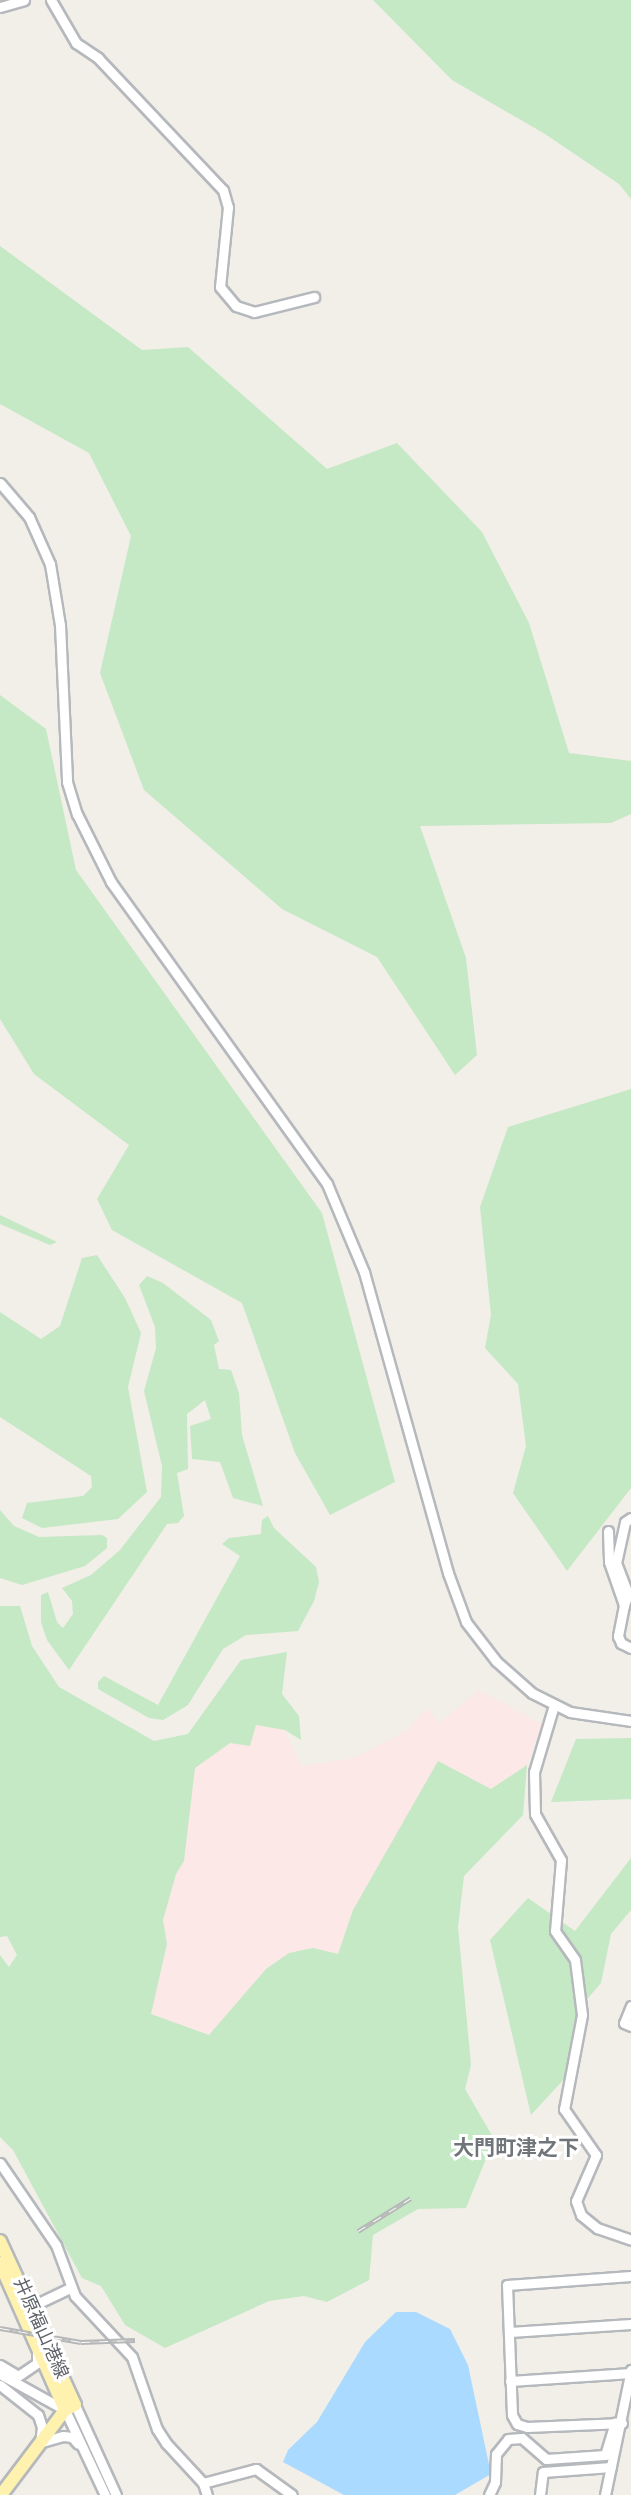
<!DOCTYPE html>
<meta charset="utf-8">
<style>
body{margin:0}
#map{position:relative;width:631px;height:2495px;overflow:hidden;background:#f1efe8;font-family:Signika,"Noto Sans JP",sans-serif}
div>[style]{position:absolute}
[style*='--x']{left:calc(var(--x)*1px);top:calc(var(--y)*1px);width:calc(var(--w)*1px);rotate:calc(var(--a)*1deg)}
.medical>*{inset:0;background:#fce8e6}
.green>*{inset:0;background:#c5e8c5}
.water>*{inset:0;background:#aadaff}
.roads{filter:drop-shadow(2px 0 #b5b8bc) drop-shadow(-2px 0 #b5b8bc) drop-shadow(0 2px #b5b8bc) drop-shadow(0 -2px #b5b8bc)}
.minor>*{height:9px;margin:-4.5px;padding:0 4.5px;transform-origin:4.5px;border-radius:4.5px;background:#fff}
.major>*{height:12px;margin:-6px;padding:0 6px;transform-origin:6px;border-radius:6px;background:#fff2af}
.rail>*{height:5px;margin-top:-2.5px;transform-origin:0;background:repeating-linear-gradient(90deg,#fff 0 9px,#b6b7b8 0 18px);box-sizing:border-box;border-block:2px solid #b6b7b8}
span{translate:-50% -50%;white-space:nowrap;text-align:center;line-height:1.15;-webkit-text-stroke:6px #fff;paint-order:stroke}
.street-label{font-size:18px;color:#5f6368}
.quarter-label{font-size:21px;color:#70757a;font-weight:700}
</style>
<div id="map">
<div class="medical">
<div style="clip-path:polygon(479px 1690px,542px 1724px,527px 1765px,491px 1789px,438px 1761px,353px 1910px,338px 1954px,313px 1948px,266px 1969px,210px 2035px,151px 2015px,167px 1944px,163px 1920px,176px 1874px,184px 1861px,195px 1768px,256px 1725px,285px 1730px,301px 1766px,354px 1758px,406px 1731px,427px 1709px,440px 1723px)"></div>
</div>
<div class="green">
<div style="clip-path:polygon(373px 0,631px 0,631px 199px,619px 184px,545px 134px,452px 80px)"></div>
<div style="clip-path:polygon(0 246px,142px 350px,188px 347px,327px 469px,397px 443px,482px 532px,529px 623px,569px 753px,631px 761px,631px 814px,611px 823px,420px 826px,466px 958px,477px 1055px,455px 1075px,377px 957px,282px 909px,144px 790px,100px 673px,131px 536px,89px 453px,0 404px)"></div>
<div style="clip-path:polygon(0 695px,46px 729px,76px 870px,322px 1213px,395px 1482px,330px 1515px,295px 1453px,242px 1303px,112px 1230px,97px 1199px,129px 1145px,34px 1074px,0 1019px)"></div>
<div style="clip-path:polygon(631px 1089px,631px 1488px,567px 1571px,513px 1493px,526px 1446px,518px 1384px,485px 1348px,491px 1315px,480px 1207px,508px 1127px)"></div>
<div style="clip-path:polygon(0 1215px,57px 1242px,50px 1245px,0 1224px)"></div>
<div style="clip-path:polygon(97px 1255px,125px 1298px,141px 1333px,128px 1387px,147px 1492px,118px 1519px,42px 1528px,22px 1518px,27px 1503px,83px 1496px,92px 1487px,91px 1476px,0 1417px,0 1312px,41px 1339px,60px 1326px,82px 1258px)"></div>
<div style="clip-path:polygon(147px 1276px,163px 1283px,211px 1320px,219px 1341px,214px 1345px,219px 1369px,231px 1370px,239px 1393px,242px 1435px,263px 1506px,233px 1498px,220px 1462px,192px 1459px,190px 1426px,211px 1419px,205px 1400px,187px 1414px,188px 1469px,177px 1473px,184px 1516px,178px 1523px,167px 1524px,69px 1670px,47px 1640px,41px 1622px,41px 1595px,48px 1592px,57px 1622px,63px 1628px,73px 1614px,72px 1601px,62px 1588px,91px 1575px,120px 1550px,161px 1497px,162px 1466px,144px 1391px,156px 1348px,155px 1327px,139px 1285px)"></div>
<div style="clip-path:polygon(0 1510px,14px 1526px,39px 1537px,102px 1535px,107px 1538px,107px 1548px,85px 1566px,22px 1585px,0 1578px)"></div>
<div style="clip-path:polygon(268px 1516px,274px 1528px,316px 1567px,319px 1582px,314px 1601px,298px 1631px,246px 1635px,223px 1649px,188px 1705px,163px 1720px,149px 1718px,98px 1689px,98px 1682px,104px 1676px,158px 1705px,240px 1556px,222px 1544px,229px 1538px,261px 1534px,262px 1520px)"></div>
<div style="clip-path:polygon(0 1606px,20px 1606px,32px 1646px,59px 1687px,154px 1741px,188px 1734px,241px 1660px,287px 1652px,282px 1694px,299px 1716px,301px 1740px,285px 1730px,256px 1725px,250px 1746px,230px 1743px,195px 1768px,184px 1861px,176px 1874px,163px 1920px,167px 1944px,151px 2014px,209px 2035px,266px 1969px,289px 1953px,313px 1948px,338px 1954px,353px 1910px,438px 1761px,491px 1789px,527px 1765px,523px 1815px,464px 1876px,458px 1927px,471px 2065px,465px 2089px,494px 2139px,466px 2208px,418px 2209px,373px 2235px,369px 2280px,327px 2302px,304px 2296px,269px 2301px,165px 2348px,125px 2325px,101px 2286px,82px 2278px,13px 2150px,0 2137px,0 1955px,9px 1967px,17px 1955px,7px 1936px,0 1937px)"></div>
<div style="clip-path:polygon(631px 1738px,631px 1799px,551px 1802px,576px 1739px)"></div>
<div style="clip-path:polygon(631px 1858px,631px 1910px,611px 1934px,601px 1983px,576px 2012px,577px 2065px,531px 2115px,490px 1940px,528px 1898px,575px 1931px)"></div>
</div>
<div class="water">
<div style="clip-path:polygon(396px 2312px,416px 2312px,450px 2329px,468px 2365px,491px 2474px,455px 2495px,344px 2495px,283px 2462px,288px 2450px,317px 2422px,365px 2342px)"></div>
</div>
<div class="roads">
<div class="minor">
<div style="--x:51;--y:0;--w:50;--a:59.8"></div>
<div style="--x:76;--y:43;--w:27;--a:34"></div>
<div style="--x:98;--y:58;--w:182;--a:46.6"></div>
<div style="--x:223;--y:190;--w:18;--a:74"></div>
<div style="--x:228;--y:207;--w:80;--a:95.7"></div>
<div style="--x:220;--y:287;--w:25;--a:50"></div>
<div style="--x:236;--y:306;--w:19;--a:18"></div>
<div style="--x:254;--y:312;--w:62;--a:-14"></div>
<div style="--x:0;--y:7;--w:25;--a:-16"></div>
<div style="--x:0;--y:483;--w:45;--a:49.5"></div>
<div style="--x:29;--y:517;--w:51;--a:65.9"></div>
<div style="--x:50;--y:564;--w:62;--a:80.7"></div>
<div style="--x:60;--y:625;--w:157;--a:87.4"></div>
<div style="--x:67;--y:782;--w:34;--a:73"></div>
<div style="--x:77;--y:814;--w:76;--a:63.4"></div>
<div style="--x:111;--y:882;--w:371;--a:54.4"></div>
<div style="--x:327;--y:1184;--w:95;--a:67.2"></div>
<div style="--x:364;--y:1272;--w:313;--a:74.4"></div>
<div style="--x:448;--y:1573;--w:52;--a:69.8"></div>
<div style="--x:466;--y:1622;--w:49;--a:52.4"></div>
<div style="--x:496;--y:1661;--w:48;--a:41.6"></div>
<div style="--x:532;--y:1693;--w:42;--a:26.6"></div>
<div style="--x:570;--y:1712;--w:62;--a:8.4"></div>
<div style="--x:608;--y:1531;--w:31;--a:88"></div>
<div style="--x:609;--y:1562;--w:46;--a:70.8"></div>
<div style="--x:624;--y:1605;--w:32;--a:101"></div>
<div style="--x:618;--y:1636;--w:8;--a:67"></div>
<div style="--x:621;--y:1643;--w:11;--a:27"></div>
<div style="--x:624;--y:1605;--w:12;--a:-70"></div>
<div style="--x:628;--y:1594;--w:33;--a:-111"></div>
<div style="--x:616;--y:1563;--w:42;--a:-77.6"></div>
<div style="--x:625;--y:1522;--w:7;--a:-34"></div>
<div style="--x:554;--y:1705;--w:70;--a:106.6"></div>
<div style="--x:534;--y:1772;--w:42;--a:88.6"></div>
<div style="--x:535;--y:1814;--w:53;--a:60.5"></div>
<div style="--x:561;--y:1860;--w:71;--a:94.8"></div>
<div style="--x:555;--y:1931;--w:35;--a:55"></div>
<div style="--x:575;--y:1960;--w:55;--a:82.7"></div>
<div style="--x:582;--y:2015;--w:96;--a:100.8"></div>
<div style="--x:564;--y:2109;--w:56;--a:55.2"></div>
<div style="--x:596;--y:2155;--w:50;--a:113.5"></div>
<div style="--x:576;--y:2201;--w:15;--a:70"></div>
<div style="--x:581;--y:2215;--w:21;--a:39"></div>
<div style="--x:597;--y:2228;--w:36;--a:19"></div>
<div style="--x:631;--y:2006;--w:18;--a:112"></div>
<div style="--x:624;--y:2023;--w:8;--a:23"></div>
<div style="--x:0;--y:2163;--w:99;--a:55.7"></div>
<div style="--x:56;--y:2245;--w:54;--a:69.6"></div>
<div style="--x:75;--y:2296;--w:83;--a:46.9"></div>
<div style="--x:132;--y:2357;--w:76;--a:70.9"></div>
<div style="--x:157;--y:2429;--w:17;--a:57"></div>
<div style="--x:166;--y:2443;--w:54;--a:47.2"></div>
<div style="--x:203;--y:2483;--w:55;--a:-14.8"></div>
<div style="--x:256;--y:2469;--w:44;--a:35.8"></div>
<div style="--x:26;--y:2309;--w:49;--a:-25.5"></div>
<div style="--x:510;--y:2332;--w:121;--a:-3.8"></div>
<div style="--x:0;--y:2365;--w:21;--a:31"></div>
<div style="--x:18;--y:2376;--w:23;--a:-34"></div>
<div style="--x:37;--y:2363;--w:12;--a:-90"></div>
<div style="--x:0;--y:2374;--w:74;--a:29"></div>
<div style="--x:65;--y:2410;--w:94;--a:64.8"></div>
<div style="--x:510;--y:2381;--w:121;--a:-3.8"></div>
<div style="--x:0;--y:2385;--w:48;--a:38.3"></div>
<div style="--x:38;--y:2415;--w:13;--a:72"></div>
<div style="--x:42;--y:2427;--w:16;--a:97"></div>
<div style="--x:75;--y:2405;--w:99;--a:65.5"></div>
<div style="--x:622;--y:2423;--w:95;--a:177.6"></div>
<div style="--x:527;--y:2427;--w:10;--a:-163"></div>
<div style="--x:517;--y:2424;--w:10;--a:-119"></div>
<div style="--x:512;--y:2415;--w:130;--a:-92.2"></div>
<div style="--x:507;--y:2285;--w:124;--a:-4.2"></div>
<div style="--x:42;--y:2442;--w:22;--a:-16"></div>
<div style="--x:63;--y:2436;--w:9;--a:6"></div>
<div style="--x:72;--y:2437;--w:9;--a:49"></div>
<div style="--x:203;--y:2483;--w:13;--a:72"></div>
<div style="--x:489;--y:2495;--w:14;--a:-65"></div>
<div style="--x:495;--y:2482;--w:28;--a:-88"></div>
<div style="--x:496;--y:2454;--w:19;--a:-51"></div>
<div style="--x:508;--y:2439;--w:14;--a:-4"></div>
<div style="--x:522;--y:2438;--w:32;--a:41"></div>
<div style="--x:546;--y:2459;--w:59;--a:-3.9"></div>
<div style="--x:605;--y:2455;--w:34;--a:-73"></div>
<div style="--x:540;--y:2495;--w:23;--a:-83"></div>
<div style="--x:543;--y:2472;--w:68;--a:-4.2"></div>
<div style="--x:605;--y:2495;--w:128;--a:-78.3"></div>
</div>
<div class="major">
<div style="--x:0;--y:2241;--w:180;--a:65.4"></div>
<div style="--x:75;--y:2405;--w:11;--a:153"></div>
<div style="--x:65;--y:2410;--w:106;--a:127"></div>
<div style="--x:0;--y:2263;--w:161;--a:66.1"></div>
</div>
</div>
<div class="rail">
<div style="--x:358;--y:2231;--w:62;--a:-31.9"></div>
<div style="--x:0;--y:2328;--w:82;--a:9.8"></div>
<div style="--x:81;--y:2342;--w:54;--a:-2.1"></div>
</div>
<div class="street-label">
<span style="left:41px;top:2328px;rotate:66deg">井原福山港線</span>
</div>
<div class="quarter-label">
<span style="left:516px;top:2148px">大門町津之下</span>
</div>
</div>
